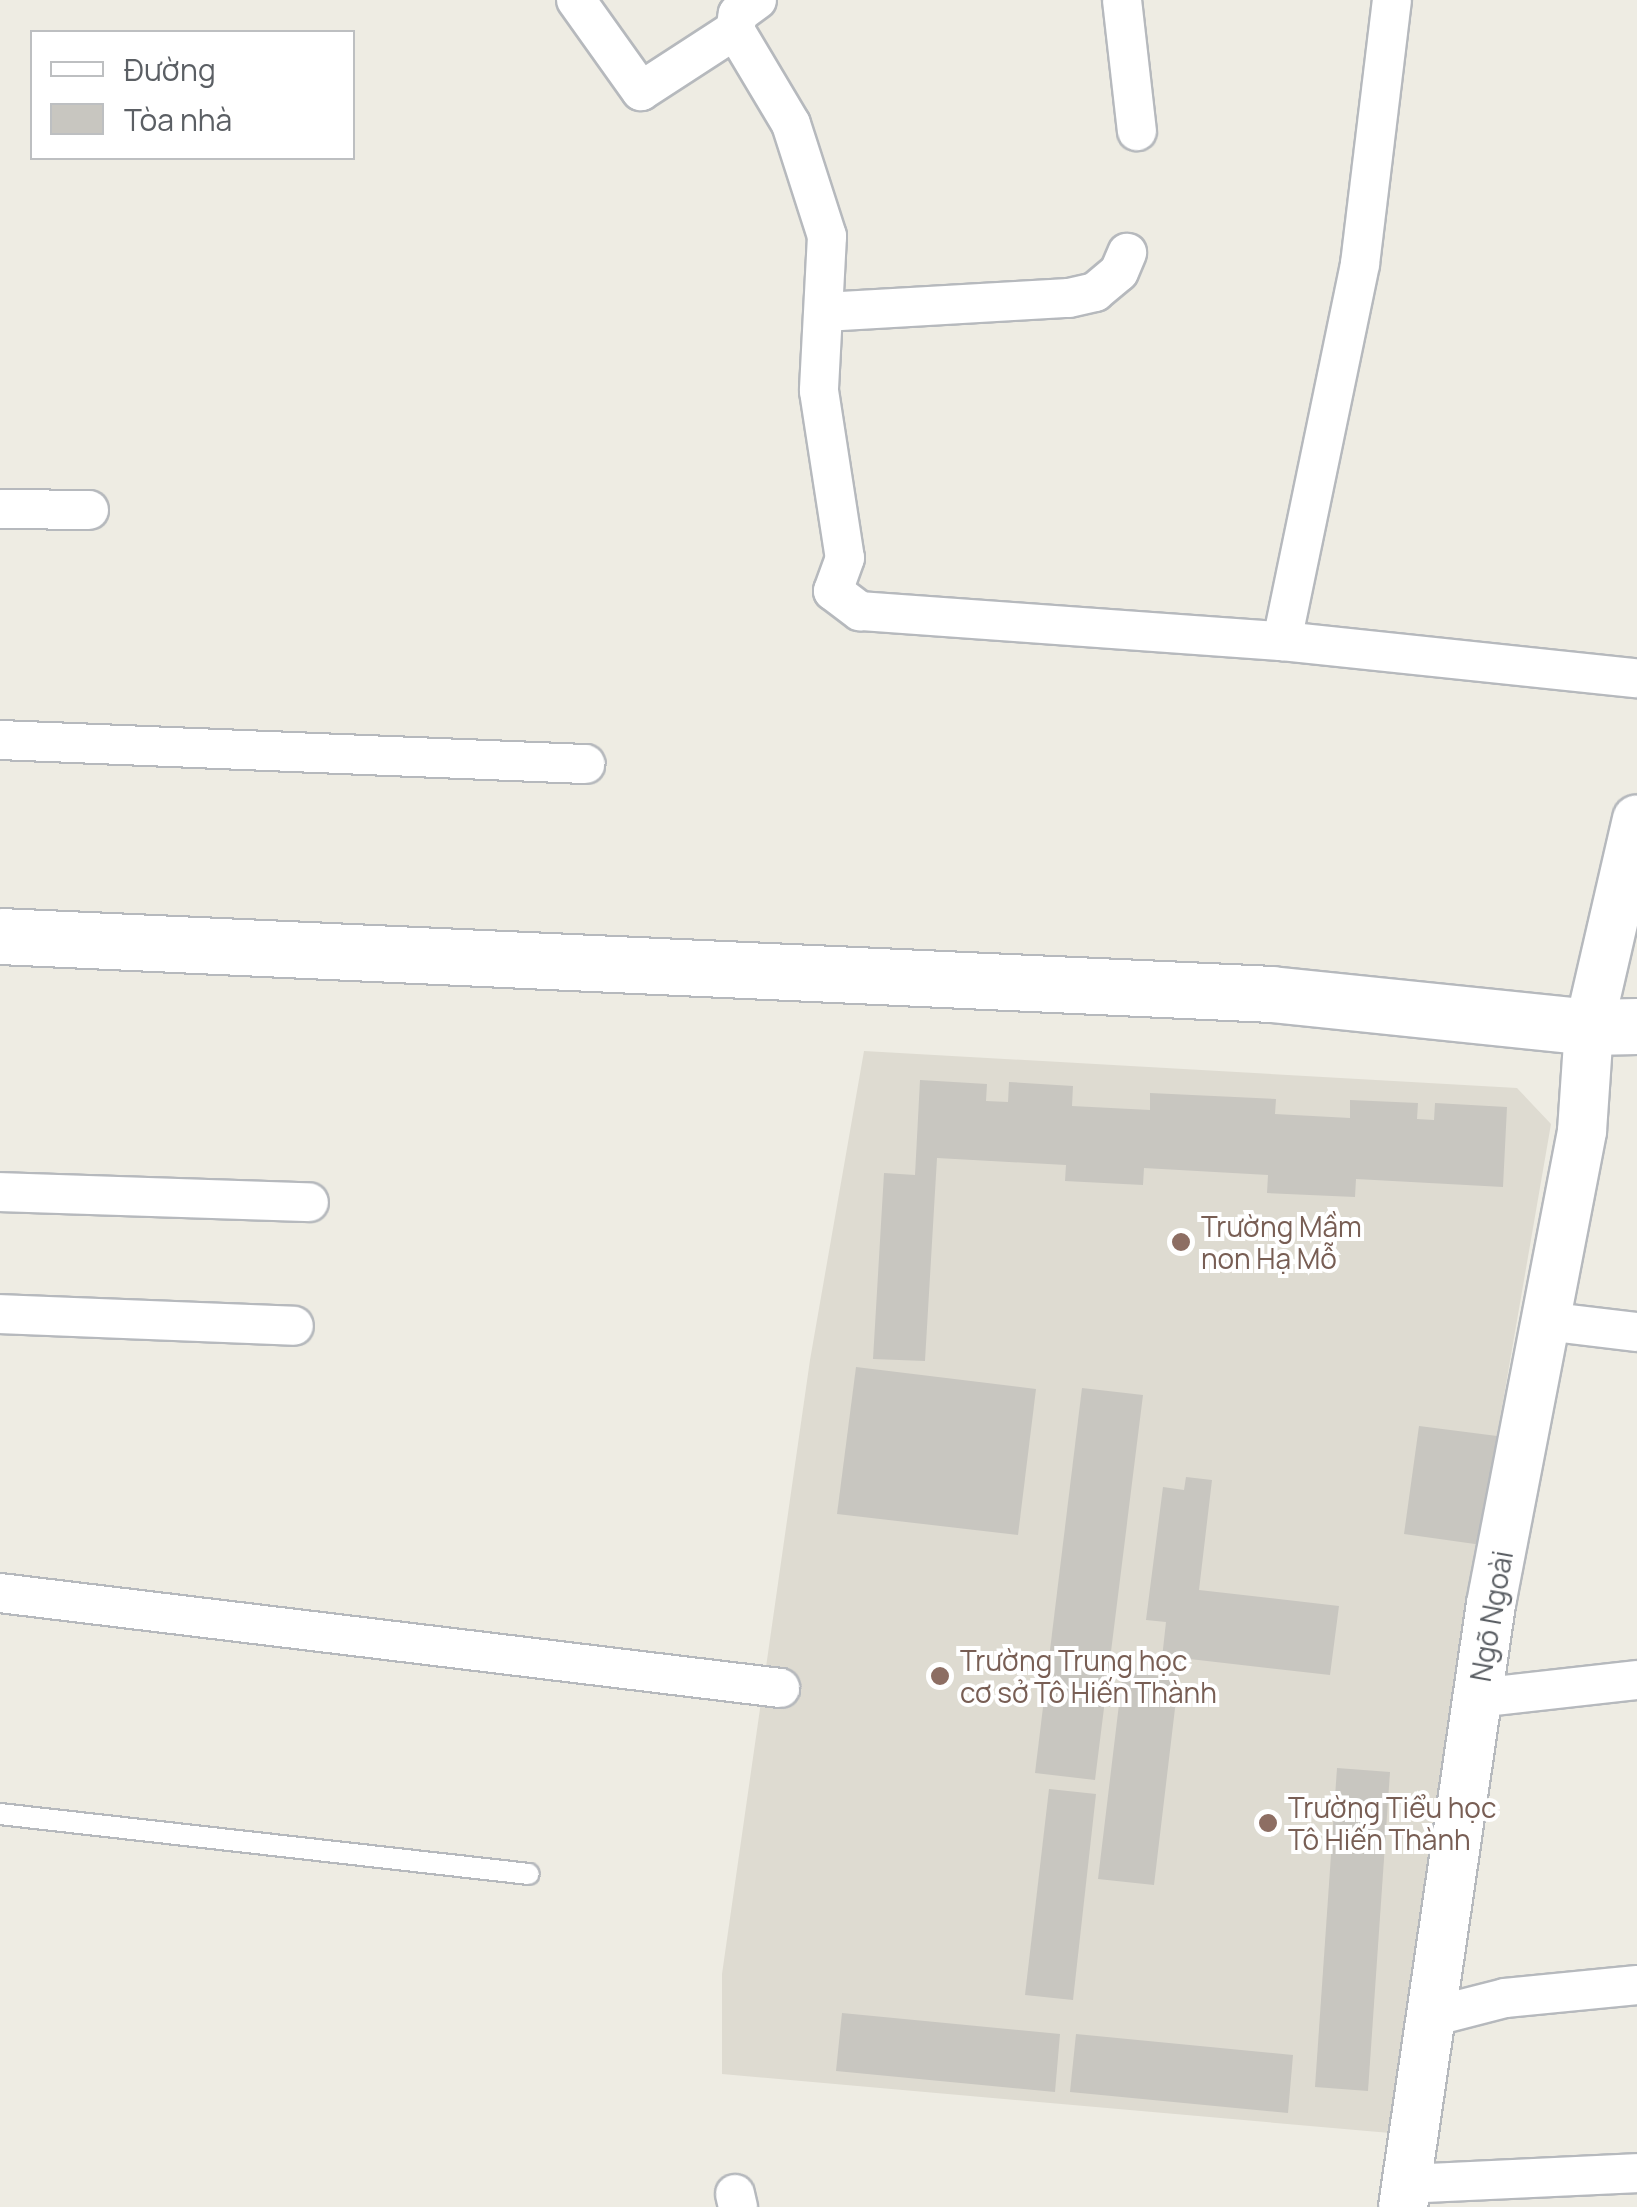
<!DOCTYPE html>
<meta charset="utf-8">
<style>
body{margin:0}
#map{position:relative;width:1637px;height:2207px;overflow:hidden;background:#eeece3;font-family:Manrope,sans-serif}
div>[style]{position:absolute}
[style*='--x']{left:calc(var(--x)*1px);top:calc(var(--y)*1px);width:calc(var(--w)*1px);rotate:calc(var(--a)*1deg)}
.education>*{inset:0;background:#dedbd1}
.building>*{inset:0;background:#c8c6c0}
.roads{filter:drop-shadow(2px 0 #b6b9bd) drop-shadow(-2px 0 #b6b9bd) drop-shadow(0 2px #b6b9bd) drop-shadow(0 -2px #b6b9bd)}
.service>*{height:20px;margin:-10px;padding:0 10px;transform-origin:10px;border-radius:10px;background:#fff}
.minor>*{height:38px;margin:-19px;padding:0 19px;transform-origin:19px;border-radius:19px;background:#fff}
.tertiary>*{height:48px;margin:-24px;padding:0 24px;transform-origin:24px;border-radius:24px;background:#fff}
.secondary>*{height:55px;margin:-27.5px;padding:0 27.5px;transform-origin:27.5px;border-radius:27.5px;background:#fff}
.dots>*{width:28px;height:28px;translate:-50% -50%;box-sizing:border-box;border:5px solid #fff;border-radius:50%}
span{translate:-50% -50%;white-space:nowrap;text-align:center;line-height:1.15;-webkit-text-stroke:8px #fff;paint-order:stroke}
.education-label{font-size:28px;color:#785e54}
.left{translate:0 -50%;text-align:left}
.street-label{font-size:28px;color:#5b5f64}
.legend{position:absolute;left:30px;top:30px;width:325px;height:130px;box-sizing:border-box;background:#fff;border:2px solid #bdbfc1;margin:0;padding:12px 18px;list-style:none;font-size:30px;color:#5b5f64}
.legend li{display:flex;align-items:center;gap:20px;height:50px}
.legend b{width:50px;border:2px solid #bdbfc1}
</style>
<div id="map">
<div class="education">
<div style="clip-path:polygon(864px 1051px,1517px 1088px,1551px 1124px,1497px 1436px,1390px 2133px,722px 2074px,722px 1974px,810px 1360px)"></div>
</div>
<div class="building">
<div style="clip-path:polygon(920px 1080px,987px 1084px,986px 1101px,1008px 1102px,1009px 1082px,1073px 1086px,1072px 1106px,1150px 1110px,1150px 1093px,1276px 1099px,1275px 1114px,1350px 1118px,1350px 1100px,1418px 1103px,1417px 1119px,1434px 1120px,1435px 1103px,1507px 1107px,1503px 1187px,1356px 1179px,1355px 1197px,1267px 1193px,1268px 1175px,1144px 1168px,1143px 1185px,1065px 1181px,1066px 1165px,937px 1158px,925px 1361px,873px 1359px,884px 1173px,915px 1175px)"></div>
<div style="clip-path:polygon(856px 1367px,1036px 1389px,1018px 1535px,837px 1514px)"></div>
<div style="clip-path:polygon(1082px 1388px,1143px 1395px,1095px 1780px,1035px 1773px)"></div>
<div style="clip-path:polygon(1419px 1426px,1497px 1436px,1482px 1545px,1404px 1534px)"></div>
<div style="clip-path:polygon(1186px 1477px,1212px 1480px,1199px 1590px,1339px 1606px,1330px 1675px,1181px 1658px,1154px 1885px,1098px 1879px,1123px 1671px,1160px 1676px,1166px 1622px,1146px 1620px,1163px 1487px,1184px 1490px)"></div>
<div style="clip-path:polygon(1337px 1768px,1390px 1772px,1368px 2091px,1315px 2087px)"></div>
<div style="clip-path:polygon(1049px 1789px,1096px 1794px,1073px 2000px,1025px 1995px)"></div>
<div style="clip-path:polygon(842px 2013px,1060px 2034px,1055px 2092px,836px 2071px)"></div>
<div style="clip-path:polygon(1076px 2034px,1293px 2055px,1288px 2113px,1070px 2092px)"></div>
</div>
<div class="roads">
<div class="service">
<div style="--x:0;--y:1814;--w:532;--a:6.47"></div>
</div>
<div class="minor">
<div style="--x:576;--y:0;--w:112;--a:54.5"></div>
<div style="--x:641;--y:91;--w:112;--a:-33"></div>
<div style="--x:757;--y:0;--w:24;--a:144"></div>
<div style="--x:738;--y:14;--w:16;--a:101"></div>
<div style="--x:735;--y:30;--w:109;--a:59.2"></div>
<div style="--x:791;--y:124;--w:118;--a:72.2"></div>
<div style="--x:827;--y:236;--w:155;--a:93"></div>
<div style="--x:819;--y:391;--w:169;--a:81.2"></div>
<div style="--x:845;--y:558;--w:35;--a:110"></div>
<div style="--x:833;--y:591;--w:34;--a:37"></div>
<div style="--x:860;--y:611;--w:423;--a:4.1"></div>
<div style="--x:1282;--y:641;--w:357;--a:6"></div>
<div style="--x:1122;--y:0;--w:132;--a:83.5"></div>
<div style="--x:824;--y:312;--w:245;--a:-3.3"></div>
<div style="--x:1069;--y:298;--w:27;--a:-13"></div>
<div style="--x:1095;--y:292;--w:31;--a:-40"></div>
<div style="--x:1119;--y:272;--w:21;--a:-67"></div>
<div style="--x:0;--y:509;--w:89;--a:0.6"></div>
<div style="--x:1282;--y:641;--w:385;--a:-78.3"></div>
<div style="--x:1360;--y:264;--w:266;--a:-83.1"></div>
<div style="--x:0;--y:740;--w:586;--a:2.35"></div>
<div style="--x:0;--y:1192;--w:309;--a:1.9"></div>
<div style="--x:0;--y:1314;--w:294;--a:2.3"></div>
<div style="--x:1545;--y:1321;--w:93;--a:6.8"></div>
<div style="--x:0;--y:1593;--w:786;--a:6.94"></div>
<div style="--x:1477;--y:1698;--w:161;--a:-6.4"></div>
<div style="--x:1431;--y:2017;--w:76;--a:-14.4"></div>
<div style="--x:1505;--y:1998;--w:133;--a:-5.6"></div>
<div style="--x:1406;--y:2184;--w:231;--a:-2.7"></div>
<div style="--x:735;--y:2194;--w:13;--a:77"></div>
</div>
<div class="tertiary">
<div style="--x:1403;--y:2207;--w:609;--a:-81.7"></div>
<div style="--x:1491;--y:1604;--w:482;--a:-79.1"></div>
<div style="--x:1582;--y:1131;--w:104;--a:-86.1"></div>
<div style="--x:1589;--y:1027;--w:213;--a:-77"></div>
</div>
<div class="secondary">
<div style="--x:0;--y:936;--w:1272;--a:2.61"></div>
<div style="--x:1271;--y:994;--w:320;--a:5.9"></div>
<div style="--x:1589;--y:1027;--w:48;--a:-1.2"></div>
</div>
</div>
<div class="dots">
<div style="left:1181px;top:1242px;background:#8d6e63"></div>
<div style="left:940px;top:1676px;background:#8d6e63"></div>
<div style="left:1268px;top:1823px;background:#8d6e63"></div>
</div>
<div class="education-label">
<span class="left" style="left:1201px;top:1242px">Trường Mầm<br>non Hạ Mỗ</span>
<span class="left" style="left:960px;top:1676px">Trường Trung học<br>cơ sở Tô Hiến Thành</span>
<span class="left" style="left:1288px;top:1823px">Trường Tiểu học<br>Tô Hiến Thành</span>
</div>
<div class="street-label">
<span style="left:1491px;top:1616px;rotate:-80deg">Ngõ Ngoài</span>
</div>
<ul class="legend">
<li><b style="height:12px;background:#fff"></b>Đường</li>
<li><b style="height:28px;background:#c8c6c0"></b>Tòa nhà</li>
</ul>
</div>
